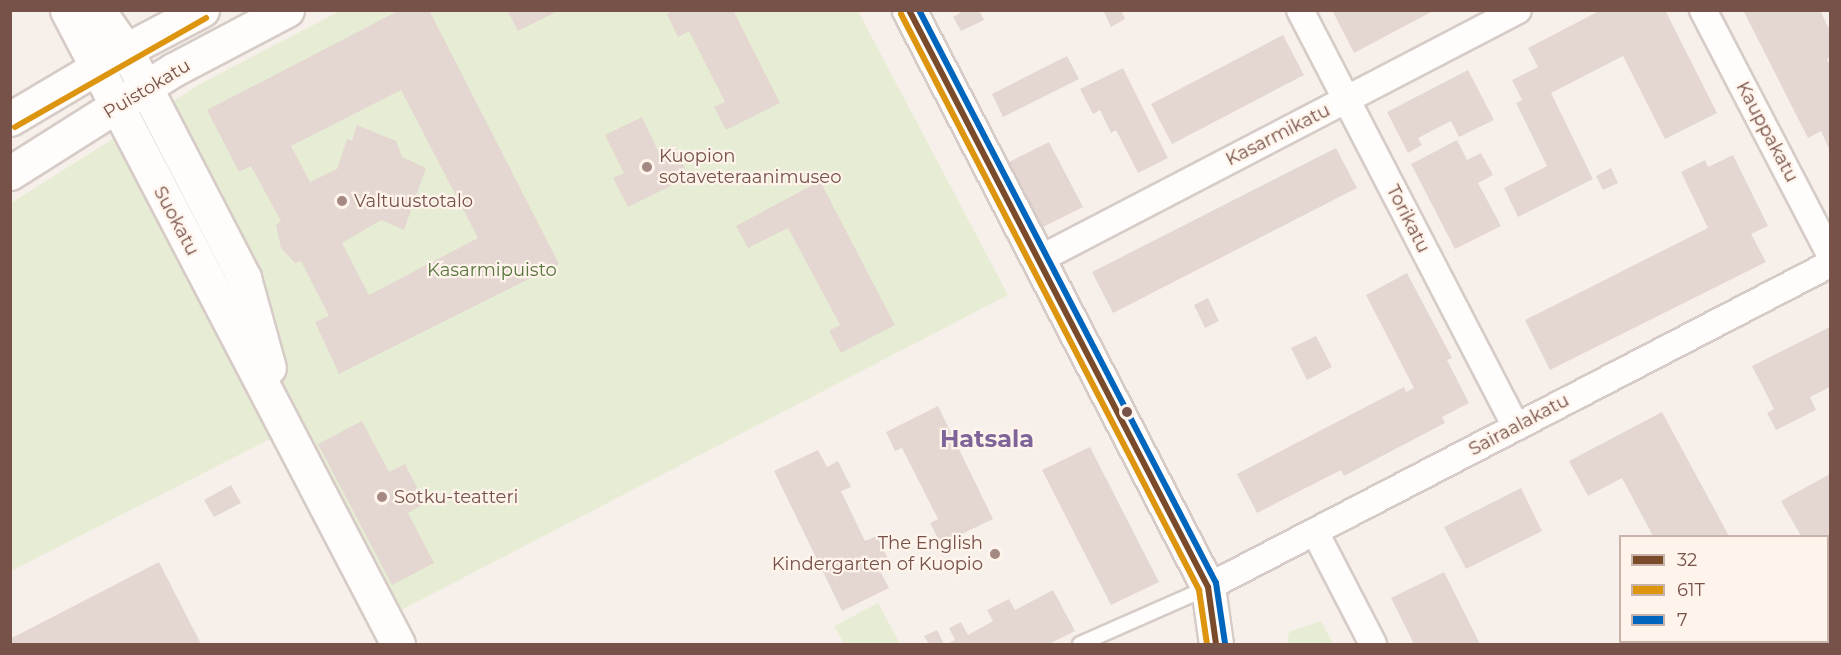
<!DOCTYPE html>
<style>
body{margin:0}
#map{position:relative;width:1841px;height:655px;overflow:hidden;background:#f7f0ea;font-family:Montserrat,sans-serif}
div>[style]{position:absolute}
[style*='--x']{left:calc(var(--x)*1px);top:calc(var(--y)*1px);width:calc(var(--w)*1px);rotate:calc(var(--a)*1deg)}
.green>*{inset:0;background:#e6edd4}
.building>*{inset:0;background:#e4d7d1}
.roads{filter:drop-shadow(2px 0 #d6cbc6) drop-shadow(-2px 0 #d6cbc6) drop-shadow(0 2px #d6cbc6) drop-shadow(0 -2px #d6cbc6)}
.lane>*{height:14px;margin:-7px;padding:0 7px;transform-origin:7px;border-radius:7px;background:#fefdfc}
.street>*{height:26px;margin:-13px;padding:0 13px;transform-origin:13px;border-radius:13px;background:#fefdfc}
.secondary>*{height:33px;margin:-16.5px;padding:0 16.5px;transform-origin:16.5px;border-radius:16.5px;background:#fefdfc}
.bus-1>*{height:6px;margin:-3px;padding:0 3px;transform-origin:3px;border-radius:3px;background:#7a4b2a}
.bus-2>*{height:6px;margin:-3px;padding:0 3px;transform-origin:3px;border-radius:3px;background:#dd950f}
.bus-3>*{height:6px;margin:-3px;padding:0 3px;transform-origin:3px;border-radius:3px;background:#0065bd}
.dots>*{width:16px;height:16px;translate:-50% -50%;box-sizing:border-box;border:3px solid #fff4eb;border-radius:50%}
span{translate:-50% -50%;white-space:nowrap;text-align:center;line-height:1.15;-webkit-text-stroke:4.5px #fff4eb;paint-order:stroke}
.street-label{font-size:18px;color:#765249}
.poi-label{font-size:18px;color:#765249}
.left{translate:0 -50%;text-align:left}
.right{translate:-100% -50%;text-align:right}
.park-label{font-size:18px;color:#57763e}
.district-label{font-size:24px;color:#7f6499;font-weight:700}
.frame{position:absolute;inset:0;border:12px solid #765249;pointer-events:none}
.legend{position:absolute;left:1619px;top:535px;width:210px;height:108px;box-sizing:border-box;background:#fff4eb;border:2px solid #c8b3aa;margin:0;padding:8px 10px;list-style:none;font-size:18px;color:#765249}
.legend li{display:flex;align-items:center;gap:12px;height:30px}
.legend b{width:30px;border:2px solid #c8b3aa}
</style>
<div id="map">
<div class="green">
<div style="clip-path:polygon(340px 11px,858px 11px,1008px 295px,384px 619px,286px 431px,11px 571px,11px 203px,202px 83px)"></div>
<div style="clip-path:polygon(878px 603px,900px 644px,844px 644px,834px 626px)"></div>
<div style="clip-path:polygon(1321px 621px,1333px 644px,1287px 644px,1289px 632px)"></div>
</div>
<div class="building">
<div style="clip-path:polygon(evenodd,400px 10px,429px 10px,559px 264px,339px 374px,315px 322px,329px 316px,301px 261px,295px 263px,281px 248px,276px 225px,281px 221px,251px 166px,239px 172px,207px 110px,400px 10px,401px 90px,478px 238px,369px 295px,342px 243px,381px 220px,404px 230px,426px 168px,402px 157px,396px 141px,357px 125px,352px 141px,347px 139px,337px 169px,310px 182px,291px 146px,401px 90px)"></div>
<div style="clip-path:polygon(507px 10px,555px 10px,556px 12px,518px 31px)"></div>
<div style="clip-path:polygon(674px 10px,733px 10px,780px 103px,726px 130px,714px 107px,725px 102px,689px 31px,678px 37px,667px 14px)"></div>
<div style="clip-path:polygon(965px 10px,979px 10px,984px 20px,961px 31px,953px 17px)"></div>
<div style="clip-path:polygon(1103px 10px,1121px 10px,1125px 19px,1111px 27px)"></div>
<div style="clip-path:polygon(1332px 10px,1435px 10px,1354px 53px)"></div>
<div style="clip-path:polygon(1601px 10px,1665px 10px,1717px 113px,1665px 139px,1623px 56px,1551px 93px,1593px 179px,1518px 217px,1504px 188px,1547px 166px,1516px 103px,1522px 100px,1512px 80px,1538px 67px,1528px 48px)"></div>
<div style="clip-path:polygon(1743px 10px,1820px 10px,1830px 31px,1830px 57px,1827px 59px,1830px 66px,1830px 151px,1821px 131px,1808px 138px)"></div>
<div style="clip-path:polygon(1283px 35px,1304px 75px,1172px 144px,1151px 104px)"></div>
<div style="clip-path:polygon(1067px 56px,1079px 79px,1003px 117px,992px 94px)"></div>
<div style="clip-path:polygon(1123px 68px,1168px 158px,1138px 173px,1116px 130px,1111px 133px,1100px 110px,1093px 114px,1080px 89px)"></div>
<div style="clip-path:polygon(1468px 70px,1494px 120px,1459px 137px,1451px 121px,1418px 138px,1422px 145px,1408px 153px,1387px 112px)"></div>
<div style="clip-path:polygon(642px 117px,659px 153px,674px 145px,689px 177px,628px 207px,613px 178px,624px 173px,605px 135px)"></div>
<div style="clip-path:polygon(1457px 140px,1467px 160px,1481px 153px,1493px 175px,1478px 183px,1501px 226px,1455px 249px,1411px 164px)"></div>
<div style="clip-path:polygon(1049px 142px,1083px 207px,1041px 228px,1007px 163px)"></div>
<div style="clip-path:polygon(1336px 148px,1357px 188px,1113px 313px,1092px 272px)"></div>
<div style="clip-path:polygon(1733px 155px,1768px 226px,1751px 234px,1766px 262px,1550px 370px,1525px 320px,1708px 228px,1681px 172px,1705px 160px,1708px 167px)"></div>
<div style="clip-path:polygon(1611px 168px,1618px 183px,1603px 190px,1596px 176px)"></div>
<div style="clip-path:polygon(820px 181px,895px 325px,841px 353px,829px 331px,840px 325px,788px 228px,748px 248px,736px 226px)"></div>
<div style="clip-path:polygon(1407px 273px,1452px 358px,1447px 360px,1469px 403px,1442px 417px,1445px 423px,1344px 476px,1341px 470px,1257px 513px,1237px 474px,1404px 387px,1406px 392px,1414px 388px,1366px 295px)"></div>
<div style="clip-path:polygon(1208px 298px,1219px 321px,1205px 328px,1194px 305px)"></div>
<div style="clip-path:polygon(1830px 327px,1830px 387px,1810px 397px,1816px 410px,1776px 430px,1767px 413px,1774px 409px,1752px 366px)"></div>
<div style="clip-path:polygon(1316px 336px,1332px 367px,1307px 380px,1291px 348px)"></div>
<div style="clip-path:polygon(938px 406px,993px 519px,941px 544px,930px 523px,938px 519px,902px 448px,895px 451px,886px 432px)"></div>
<div style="clip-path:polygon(1662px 412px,1729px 536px,1653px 536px,1622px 478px,1588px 496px,1569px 461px)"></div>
<div style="clip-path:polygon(362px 421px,389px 472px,405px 464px,425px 503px,408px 513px,434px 563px,392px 585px,318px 444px)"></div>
<div style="clip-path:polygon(1090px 447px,1159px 582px,1111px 605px,1042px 470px)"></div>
<div style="clip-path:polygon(818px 450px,827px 467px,838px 461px,851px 487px,841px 491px,865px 541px,877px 536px,889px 561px,878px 567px,889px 588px,842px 611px,774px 471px)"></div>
<div style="clip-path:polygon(1830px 474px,1830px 571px,1828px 572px,1828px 536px,1801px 536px,1781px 501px)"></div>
<div style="clip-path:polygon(231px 485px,241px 503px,214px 517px,204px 500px)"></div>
<div style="clip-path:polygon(1521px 488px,1542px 531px,1466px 569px,1444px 527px)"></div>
<div style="clip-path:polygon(159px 562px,201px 644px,10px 644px,10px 639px)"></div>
<div style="clip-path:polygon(1444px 572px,1480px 644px,1414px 644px,1391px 598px)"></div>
<div style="clip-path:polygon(1053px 590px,1075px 631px,1049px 644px,947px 644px,955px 640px,949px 628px,961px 622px,968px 635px,993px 621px,987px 610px,1009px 599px,1015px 610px)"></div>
<div style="clip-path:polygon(937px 630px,944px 644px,929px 644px,924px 636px)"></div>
<div style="clip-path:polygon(1830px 637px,1830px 644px,1787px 644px,1828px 642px)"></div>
</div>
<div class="roads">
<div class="lane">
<div style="--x:1080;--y:644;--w:139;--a:-23.8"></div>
</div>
<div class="street">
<div style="--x:1300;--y:10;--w:470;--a:62.6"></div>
<div style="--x:1703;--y:10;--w:275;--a:62.5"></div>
<div style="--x:1038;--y:260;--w:541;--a:-27.51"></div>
<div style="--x:1315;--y:532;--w:126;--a:62.6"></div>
<div style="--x:1208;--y:587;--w:701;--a:-27.44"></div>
</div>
<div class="secondary">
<div style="--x:67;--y:10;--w:715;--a:62.43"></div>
<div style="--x:98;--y:10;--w:49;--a:55"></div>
<div style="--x:126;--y:50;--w:257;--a:62.6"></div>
<div style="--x:244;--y:278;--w:93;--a:74.5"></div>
<div style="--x:909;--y:10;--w:650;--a:62.61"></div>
<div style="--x:1208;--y:587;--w:58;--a:82"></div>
<div style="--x:10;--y:119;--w:135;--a:-30.7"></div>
<div style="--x:126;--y:50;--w:86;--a:-27.8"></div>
<div style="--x:10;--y:173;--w:193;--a:-32.3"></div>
<div style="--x:173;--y:70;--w:129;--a:-27.8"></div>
</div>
</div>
<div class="bus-1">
<div style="--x:909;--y:10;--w:650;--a:62.61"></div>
<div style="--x:1208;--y:587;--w:58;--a:82"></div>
</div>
<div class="bus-2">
<div style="--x:901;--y:14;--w:649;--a:62.64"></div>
<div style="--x:1199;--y:590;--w:55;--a:81.6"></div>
<div style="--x:15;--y:127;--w:220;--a:-29.7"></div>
</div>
<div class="bus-3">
<div style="--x:919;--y:10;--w:645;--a:62.6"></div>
<div style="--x:1216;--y:583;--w:61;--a:81.5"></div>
</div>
<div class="dots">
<div style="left:647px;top:167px;background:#a38981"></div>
<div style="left:342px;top:201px;background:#a38981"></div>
<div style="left:1127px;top:412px;background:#765249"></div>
<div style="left:382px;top:497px;background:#a38981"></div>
<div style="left:995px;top:554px;background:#a38981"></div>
</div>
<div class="street-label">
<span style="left:147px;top:89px;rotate:-31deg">Puistokatu</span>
<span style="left:1767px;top:132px;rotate:62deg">Kauppakatu</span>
<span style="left:1278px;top:135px;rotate:-27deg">Kasarmikatu</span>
<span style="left:1408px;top:219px;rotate:63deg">Torikatu</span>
<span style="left:176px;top:221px;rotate:62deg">Suokatu</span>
<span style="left:1519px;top:425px;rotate:-28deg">Sairaalakatu</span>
</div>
<div class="poi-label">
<span class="left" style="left:659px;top:167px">Kuopion<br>sotaveteraanimuseo</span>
<span class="left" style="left:354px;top:201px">Valtuustotalo</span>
<span class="left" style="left:394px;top:497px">Sotku-teatteri</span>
<span class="right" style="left:983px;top:554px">The English<br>Kindergarten of Kuopio</span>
</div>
<div class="park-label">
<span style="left:492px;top:270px">Kasarmipuisto</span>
</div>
<div class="district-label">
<span style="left:987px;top:439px">Hatsala</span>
</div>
<div class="frame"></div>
<ul class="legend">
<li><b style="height:8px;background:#7a4b2a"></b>32</li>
<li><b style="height:8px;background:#dd950f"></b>61T</li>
<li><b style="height:8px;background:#0065bd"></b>7</li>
</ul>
</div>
